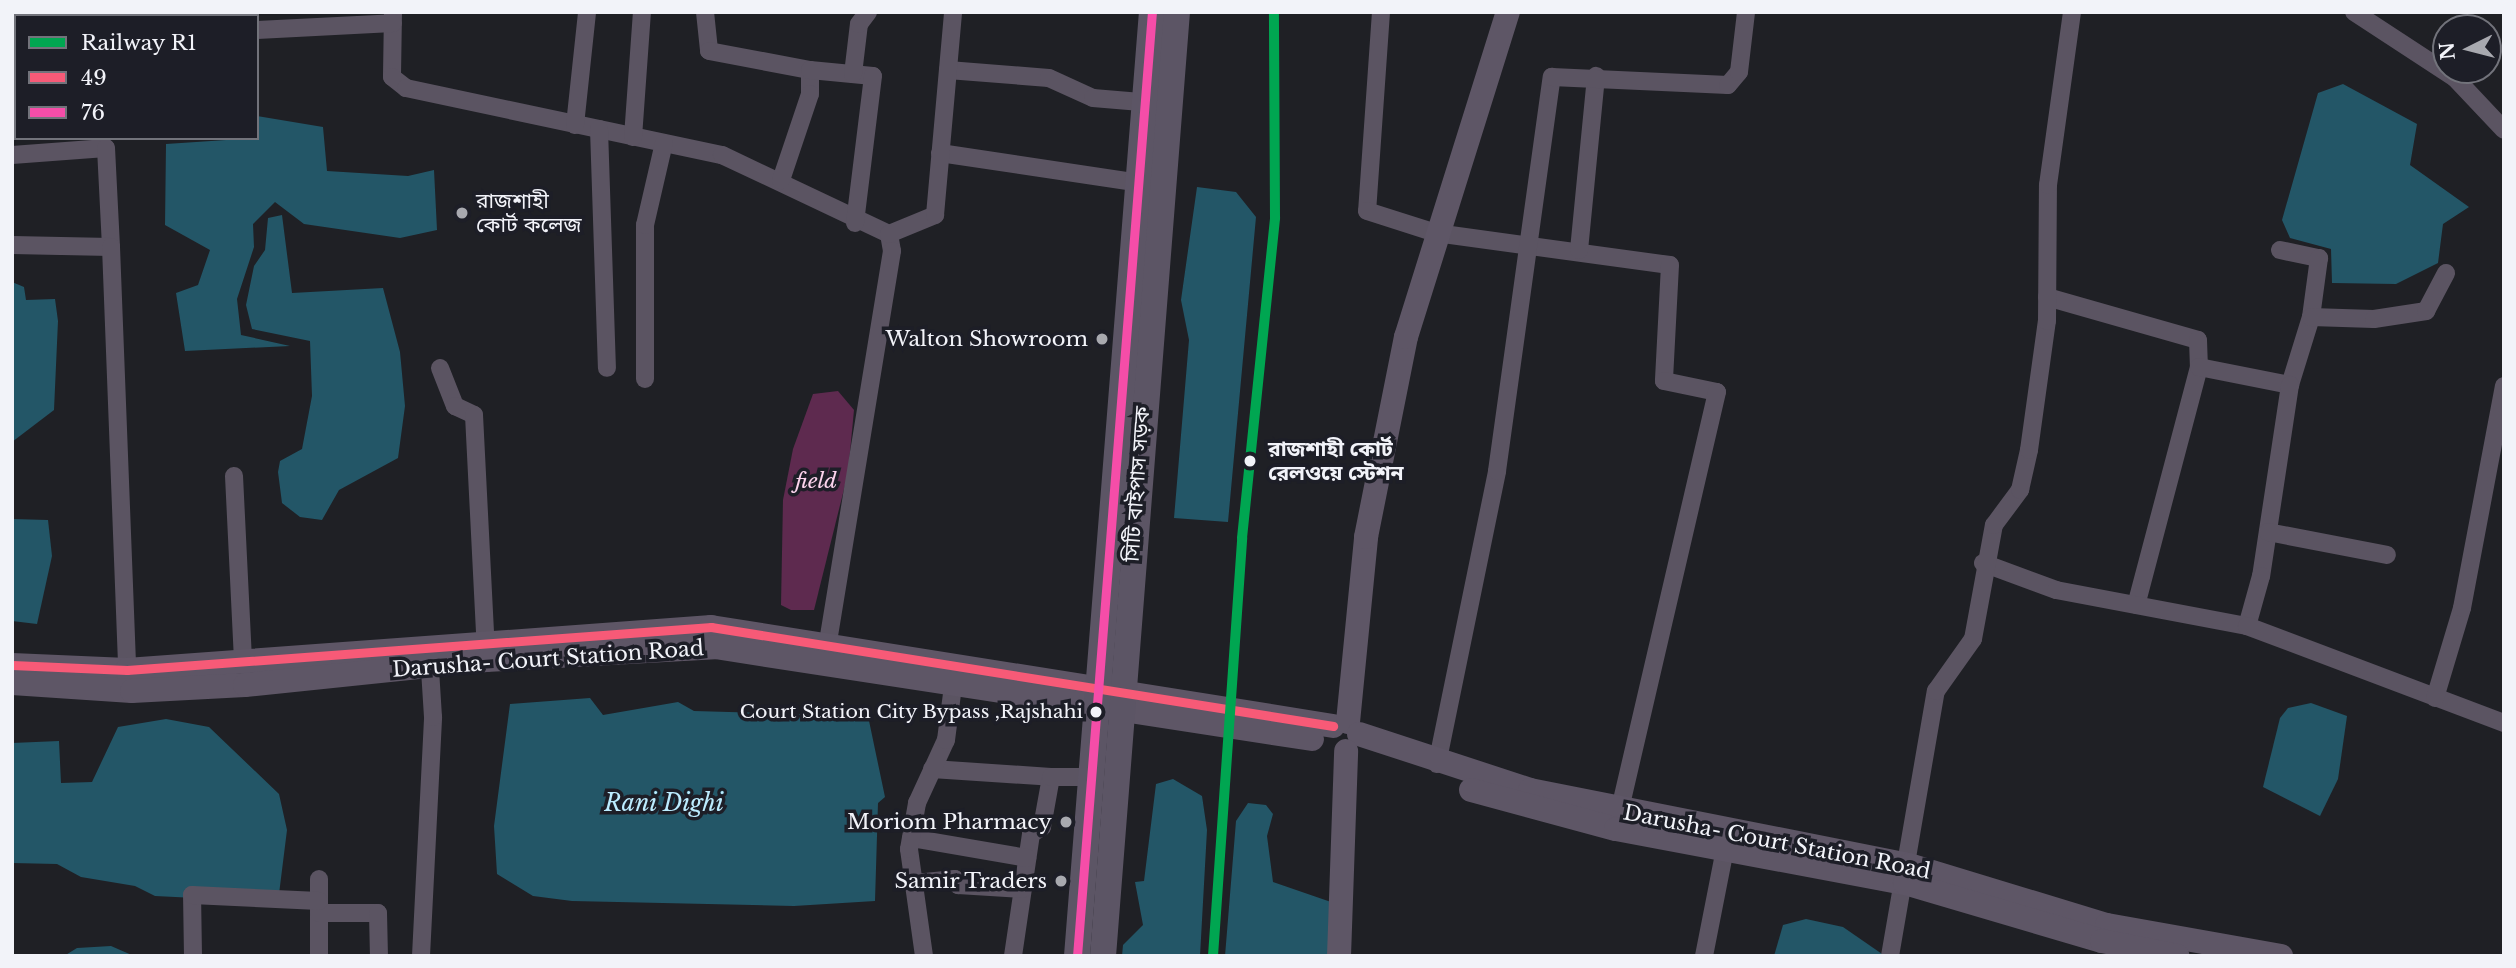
<!DOCTYPE html>
<meta charset="utf-8">
<style>
body{margin:0}
#map{position:relative;width:2516px;height:968px;overflow:hidden;background:#1f2025;font-family:"Libre Baskerville","Noto Sans Bengali",serif}
div>[style]{position:absolute}
[style*='--x']{left:calc(var(--x)*1px);top:calc(var(--y)*1px);width:calc(var(--w)*1px);rotate:calc(var(--a)*1deg)}
.green>*{inset:0;background:#5e2a4f}
.water>*{inset:0;background:#235667}
.street>*{height:18px;margin:-9px;padding:0 9px;transform-origin:9px;border-radius:9px;background:#5b5462}
.secondary>*{height:24px;margin:-12px;padding:0 12px;transform-origin:12px;border-radius:12px;background:#5e5666}
.primary>*{height:26px;margin:-13px;padding:0 13px;transform-origin:13px;border-radius:13px;background:#5c5565}
.bus-1>*{height:9px;margin:-4.5px;padding:0 4.5px;transform-origin:4.5px;border-radius:4.5px;background:#f75a77}
.bus-2>*{height:9px;margin:-4.5px;padding:0 4.5px;transform-origin:4.5px;border-radius:4.5px;background:#f54da8}
.rail-1>*{height:10px;margin:-5px;padding:0 5px;transform-origin:5px;border-radius:5px;background:#00a651}
.dots>*{width:19px;height:19px;translate:-50% -50%;box-sizing:border-box;border:4px solid #1d1e27;border-radius:50%}
span{translate:-50% -50%;white-space:nowrap;text-align:center;line-height:1.15;-webkit-text-stroke:7px #1d1e27;paint-order:stroke}
.bus-label{font-size:19px;color:#f2f3f9}
.right{translate:-100% -50%;text-align:right}
.poi-label{font-size:21px;color:#f2f3f9}
.left{translate:0 -50%;text-align:left}
.stop-label{font-size:21px;color:#f2f3f9;font-weight:700}
.park-label{font-size:21px;color:#fcd4ed;font-style:italic}
.street-label{font-size:21px;color:#f2f3f9}
.water-label{font-size:23px;color:#bcecff;font-style:italic}
.frame{position:absolute;inset:0;border:14px solid #f2f3f9;pointer-events:none}
.legend{position:absolute;left:14px;top:14px;width:245px;height:126px;box-sizing:border-box;background:#1d1e27;border:2px solid #72737b;margin:0;padding:9px 12px;list-style:none;font-size:21px;color:#f2f3f9}
.legend li{display:flex;align-items:center;gap:14px;height:35px}
.legend b{width:35px;border:2px solid #72737b}
.north{position:absolute;left:2432px;top:14px;width:70px;height:70px;box-sizing:border-box;background:#1d1e27;border:2px solid #72737b;border-radius:50%;rotate:264deg;font-size:19px;font-weight:700;line-height:28px;text-align:center;color:#f2f3f9}
.north::after{content:'';display:block;margin:auto;width:24px;height:32px;background:#a8a9af;clip-path:polygon(50% 0,100% 100%,50% 72%,0 100%)}
</style>
<div id="map">
<div class="green">
<div style="clip-path:polygon(838px 391px,854px 410px,848px 473px,814px 610px,791px 610px,781px 605px,783px 500px,793px 449px,813px 394px)"></div>
</div>
<div class="water">
<div style="clip-path:polygon(2343px 84px,2417px 124px,2410px 165px,2469px 207px,2443px 224px,2438px 263px,2396px 284px,2332px 283px,2331px 249px,2290px 238px,2282px 220px,2318px 93px)"></div>
<div style="clip-path:polygon(257px 116px,323px 127px,327px 171px,408px 176px,434px 170px,437px 230px,400px 238px,304px 224px,275px 202px,253px 224px,254px 247px,237px 299px,241px 335px,290px 346px,185px 351px,176px 293px,198px 285px,210px 250px,165px 225px,166px 144px,257px 138px)"></div>
<div style="clip-path:polygon(1197px 187px,1236px 192px,1256px 217px,1228px 522px,1174px 518px,1189px 340px,1181px 300px)"></div>
<div style="clip-path:polygon(282px 215px,292px 293px,383px 288px,400px 352px,405px 406px,398px 458px,339px 490px,322px 520px,300px 517px,282px 503px,278px 472px,280px 461px,302px 449px,312px 396px,310px 341px,252px 329px,246px 305px,254px 266px,265px 250px,268px 218px)"></div>
<div style="clip-path:polygon(12px 282px,24px 287px,26px 300px,55px 299px,58px 321px,54px 410px,12px 442px)"></div>
<div style="clip-path:polygon(12px 519px,48px 520px,52px 556px,37px 624px,12px 621px)"></div>
<div style="clip-path:polygon(590px 698px,603px 715px,678px 702px,694px 711px,868px 716px,885px 797px,878px 803px,875px 901px,794px 906px,572px 901px,533px 896px,497px 874px,494px 826px,510px 704px)"></div>
<div style="clip-path:polygon(2311px 703px,2347px 716px,2338px 779px,2320px 816px,2263px 787px,2280px 718px,2288px 708px)"></div>
<div style="clip-path:polygon(166px 719px,209px 727px,279px 794px,287px 830px,278px 902px,155px 896px,135px 886px,81px 877px,57px 864px,12px 863px,12px 743px,59px 741px,61px 783px,92px 782px,118px 727px)"></div>
<div style="clip-path:polygon(1173px 779px,1202px 796px,1207px 830px,1200px 956px,1122px 956px,1123px 945px,1143px 925px,1135px 882px,1144px 881px,1156px 784px)"></div>
<div style="clip-path:polygon(1248px 803px,1266px 805px,1273px 814px,1267px 836px,1273px 882px,1331px 902px,1331px 956px,1225px 956px,1236px 821px)"></div>
<div style="clip-path:polygon(1806px 919px,1843px 927px,1885px 956px,1774px 956px,1783px 925px)"></div>
<div style="clip-path:polygon(111px 946px,134px 956px,64px 956px,77px 948px)"></div>
</div>
<div class="street">
<div style="--x:393;--y:12;--w:65;--a:90.9"></div>
<div style="--x:392;--y:77;--w:18;--a:38"></div>
<div style="--x:406;--y:88;--w:323;--a:12"></div>
<div style="--x:722;--y:155;--w:185;--a:25.3"></div>
<div style="--x:889;--y:234;--w:17;--a:80"></div>
<div style="--x:892;--y:251;--w:409;--a:99.3"></div>
<div style="--x:705;--y:12;--w:39;--a:84"></div>
<div style="--x:709;--y:51;--w:103;--a:10.7"></div>
<div style="--x:810;--y:70;--w:24;--a:90"></div>
<div style="--x:810;--y:94;--w:91;--a:108.6"></div>
<div style="--x:1381;--y:12;--w:199;--a:94"></div>
<div style="--x:1367;--y:211;--w:72;--a:17.7"></div>
<div style="--x:1436;--y:233;--w:236;--a:7.8"></div>
<div style="--x:1670;--y:265;--w:116;--a:93"></div>
<div style="--x:1664;--y:381;--w:54;--a:11.7"></div>
<div style="--x:1717;--y:392;--w:438;--a:103.1"></div>
<div style="--x:2354;--y:12;--w:121;--a:33.2"></div>
<div style="--x:2455;--y:78;--w:71;--a:46.7"></div>
<div style="--x:34;--y:16;--w:4;--a:-90"></div>
<div style="--x:257;--y:30;--w:136;--a:-2.9"></div>
<div style="--x:12;--y:55;--w:4;--a:14"></div>
<div style="--x:810;--y:70;--w:63;--a:5.4"></div>
<div style="--x:873;--y:76;--w:148;--a:97"></div>
<div style="--x:948;--y:70;--w:101;--a:4.5"></div>
<div style="--x:1049;--y:78;--w:48;--a:24.4"></div>
<div style="--x:1093;--y:98;--w:60;--a:4.8"></div>
<div style="--x:853;--y:74;--w:50;--a:-83.2"></div>
<div style="--x:859;--y:24;--w:15;--a:-53"></div>
<div style="--x:575;--y:125;--w:114;--a:-83.9"></div>
<div style="--x:599;--y:129;--w:239;--a:88.1"></div>
<div style="--x:633;--y:137;--w:125;--a:-85.9"></div>
<div style="--x:940;--y:153;--w:210;--a:8.5"></div>
<div style="--x:12;--y:155;--w:94;--a:-4.3"></div>
<div style="--x:106;--y:148;--w:99;--a:87.1"></div>
<div style="--x:889;--y:234;--w:50;--a:-22.4"></div>
<div style="--x:935;--y:215;--w:204;--a:-84.9"></div>
<div style="--x:12;--y:245;--w:99;--a:1.2"></div>
<div style="--x:111;--y:247;--w:423;--a:87.8"></div>
<div style="--x:1579;--y:250;--w:175;--a:-84.4"></div>
<div style="--x:2280;--y:250;--w:40;--a:12"></div>
<div style="--x:2319;--y:258;--w:60;--a:97.7"></div>
<div style="--x:2311;--y:317;--w:71;--a:107.2"></div>
<div style="--x:2047;--y:297;--w:157;--a:15.9"></div>
<div style="--x:2198;--y:340;--w:27;--a:88"></div>
<div style="--x:2199;--y:367;--w:246;--a:104.8"></div>
<div style="--x:2311;--y:317;--w:63;--a:1.8"></div>
<div style="--x:2374;--y:319;--w:53;--a:-8.7"></div>
<div style="--x:2426;--y:311;--w:43;--a:-62.2"></div>
<div style="--x:2199;--y:367;--w:93;--a:11.2"></div>
<div style="--x:2290;--y:385;--w:193;--a:98.6"></div>
<div style="--x:2261;--y:576;--w:52;--a:105.6"></div>
<div style="--x:440;--y:368;--w:41;--a:68.5"></div>
<div style="--x:455;--y:406;--w:21;--a:25"></div>
<div style="--x:474;--y:415;--w:238;--a:87.1"></div>
<div style="--x:645;--y:379;--w:154;--a:-90"></div>
<div style="--x:645;--y:225;--w:84;--a:-77"></div>
<div style="--x:234;--y:476;--w:186;--a:87.2"></div>
<div style="--x:2268;--y:532;--w:121;--a:10.9"></div>
<div style="--x:1983;--y:563;--w:78;--a:20.3"></div>
<div style="--x:2056;--y:590;--w:194;--a:10.7"></div>
<div style="--x:2247;--y:626;--w:275;--a:20.7"></div>
<div style="--x:2435;--y:698;--w:94;--a:-73.3"></div>
<div style="--x:2462;--y:608;--w:226;--a:-79.3"></div>
<div style="--x:1437;--y:764;--w:299;--a:-78.4"></div>
<div style="--x:1497;--y:471;--w:398;--a:-82.1"></div>
<div style="--x:1552;--y:77;--w:176;--a:2.6"></div>
<div style="--x:1728;--y:85;--w:17;--a:-50"></div>
<div style="--x:1739;--y:72;--w:60;--a:-83.3"></div>
<div style="--x:932;--y:769;--w:119;--a:3.8"></div>
<div style="--x:1051;--y:777;--w:51;--a:100.2"></div>
<div style="--x:1042;--y:827;--w:13;--a:148"></div>
<div style="--x:1031;--y:834;--w:123;--a:98.4"></div>
<div style="--x:1051;--y:777;--w:37;--a:0"></div>
<div style="--x:911;--y:838;--w:118;--a:9.8"></div>
<div style="--x:319;--y:879;--w:77;--a:90"></div>
<div style="--x:915;--y:883;--w:40;--a:-5.7"></div>
<div style="--x:955;--y:879;--w:7;--a:63"></div>
<div style="--x:958;--y:885;--w:65;--a:3.5"></div>
<div style="--x:319;--y:913;--w:59;--a:0"></div>
<div style="--x:378;--y:913;--w:43;--a:88.7"></div>
<div style="--x:193;--y:956;--w:61;--a:-90.9"></div>
<div style="--x:192;--y:895;--w:127;--a:2.7"></div>
<div style="--x:421;--y:956;--w:239;--a:-87.1"></div>
<div style="--x:433;--y:717;--w:63;--a:-93.6"></div>
<div style="--x:924;--y:956;--w:108;--a:-98"></div>
<div style="--x:909;--y:849;--w:47;--a:-80.1"></div>
<div style="--x:917;--y:803;--w:69;--a:-65.3"></div>
<div style="--x:946;--y:740;--w:54;--a:-82.6"></div>
<div style="--x:1704;--y:956;--w:119;--a:-78.9"></div>
<div style="--x:1890;--y:956;--w:269;--a:-80.2"></div>
<div style="--x:1936;--y:691;--w:64;--a:-54.6"></div>
<div style="--x:1973;--y:639;--w:116;--a:-79.6"></div>
<div style="--x:1994;--y:525;--w:44;--a:-53.4"></div>
<div style="--x:2020;--y:490;--w:41;--a:-77.3"></div>
<div style="--x:2029;--y:450;--w:130;--a:-82.1"></div>
<div style="--x:2047;--y:321;--w:136;--a:-89.6"></div>
<div style="--x:2048;--y:185;--w:175;--a:-82.1"></div>
</div>
<div class="secondary">
<div style="--x:12;--y:665;--w:115;--a:2.5"></div>
<div style="--x:127;--y:670;--w:586;--a:-4.21"></div>
<div style="--x:711;--y:627;--w:630;--a:9.04"></div>
<div style="--x:12;--y:683;--w:120;--a:3.8"></div>
<div style="--x:132;--y:691;--w:113;--a:-3"></div>
<div style="--x:245;--y:685;--w:242;--a:-5.9"></div>
<div style="--x:486;--y:660;--w:229;--a:-3.2"></div>
<div style="--x:715;--y:647;--w:604;--a:8.76"></div>
<div style="--x:1348;--y:722;--w:186;--a:-84.4"></div>
<div style="--x:1366;--y:537;--w:204;--a:-78.7"></div>
<div style="--x:1406;--y:337;--w:341;--a:-72.6"></div>
<div style="--x:1359;--y:734;--w:180;--a:18.1"></div>
<div style="--x:1530;--y:790;--w:386;--a:11.2"></div>
<div style="--x:1909;--y:865;--w:207;--a:16.9"></div>
<div style="--x:2107;--y:925;--w:177;--a:10.1"></div>
<div style="--x:1471;--y:790;--w:150;--a:15.1"></div>
<div style="--x:1616;--y:829;--w:294;--a:10.6"></div>
<div style="--x:1905;--y:883;--w:205;--a:16.4"></div>
<div style="--x:2102;--y:941;--w:77;--a:11.2"></div>
<div style="--x:1339;--y:956;--w:205;--a:-88"></div>
</div>
<div class="primary">
<div style="--x:1077;--y:956;--w:947;--a:-85.46"></div>
<div style="--x:1103;--y:956;--w:947;--a:-85.52"></div>
</div>
<div class="bus-1">
<div style="--x:12;--y:665;--w:115;--a:2.5"></div>
<div style="--x:127;--y:670;--w:586;--a:-4.21"></div>
<div style="--x:711;--y:627;--w:630;--a:9.04"></div>
</div>
<div class="bus-2">
<div style="--x:1077;--y:956;--w:947;--a:-85.46"></div>
</div>
<div class="rail-1">
<div style="--x:1213;--y:956;--w:419;--a:-86"></div>
<div style="--x:1242;--y:538;--w:322;--a:-84.1"></div>
<div style="--x:1275;--y:218;--w:206;--a:-90.3"></div>
</div>
<div class="dots">
<div style="left:462px;top:213px;background:#a8a9af"></div>
<div style="left:1102px;top:339px;background:#a8a9af"></div>
<div style="left:1250px;top:461px;background:#f2f3f9"></div>
<div style="left:1096px;top:712px;background:#f2f3f9"></div>
<div style="left:1066px;top:822px;background:#a8a9af"></div>
<div style="left:1061px;top:881px;background:#a8a9af"></div>
</div>
<div class="bus-label">
<span class="right" style="left:1083px;top:712px">Court Station City Bypass ,Rajshahi</span>
</div>
<div class="poi-label">
<span class="left" style="left:476px;top:213px">রাজশাহী<br>কোর্ট কলেজ</span>
<span class="right" style="left:1088px;top:339px">Walton Showroom</span>
<span class="right" style="left:1052px;top:822px">Moriom Pharmacy</span>
<span class="right" style="left:1047px;top:881px">Samir Traders</span>
</div>
<div class="stop-label">
<span class="left" style="left:1268px;top:461px">রাজশাহী কোর্ট<br>রেলওয়ে স্টেশন</span>
</div>
<div class="park-label">
<span style="left:816px;top:481px">field</span>
</div>
<div class="street-label">
<span style="left:1137px;top:484px;rotate:-86deg">সিটি বাইপাস সড়ক</span>
<span style="left:548px;top:659px;rotate:-4deg">Darusha- Court Station Road</span>
<span style="left:1777px;top:842px;rotate:11deg">Darusha- Court Station Road</span>
</div>
<div class="water-label">
<span style="left:664px;top:803px">Rani Dighi</span>
</div>
<div class="frame"></div>
<ul class="legend">
<li><b style="height:9px;background:#00a651"></b>Railway R1</li>
<li><b style="height:9px;background:#f75a77"></b>49</li>
<li><b style="height:9px;background:#f54da8"></b>76</li>
</ul>
<div class="north">N</div>
</div>
